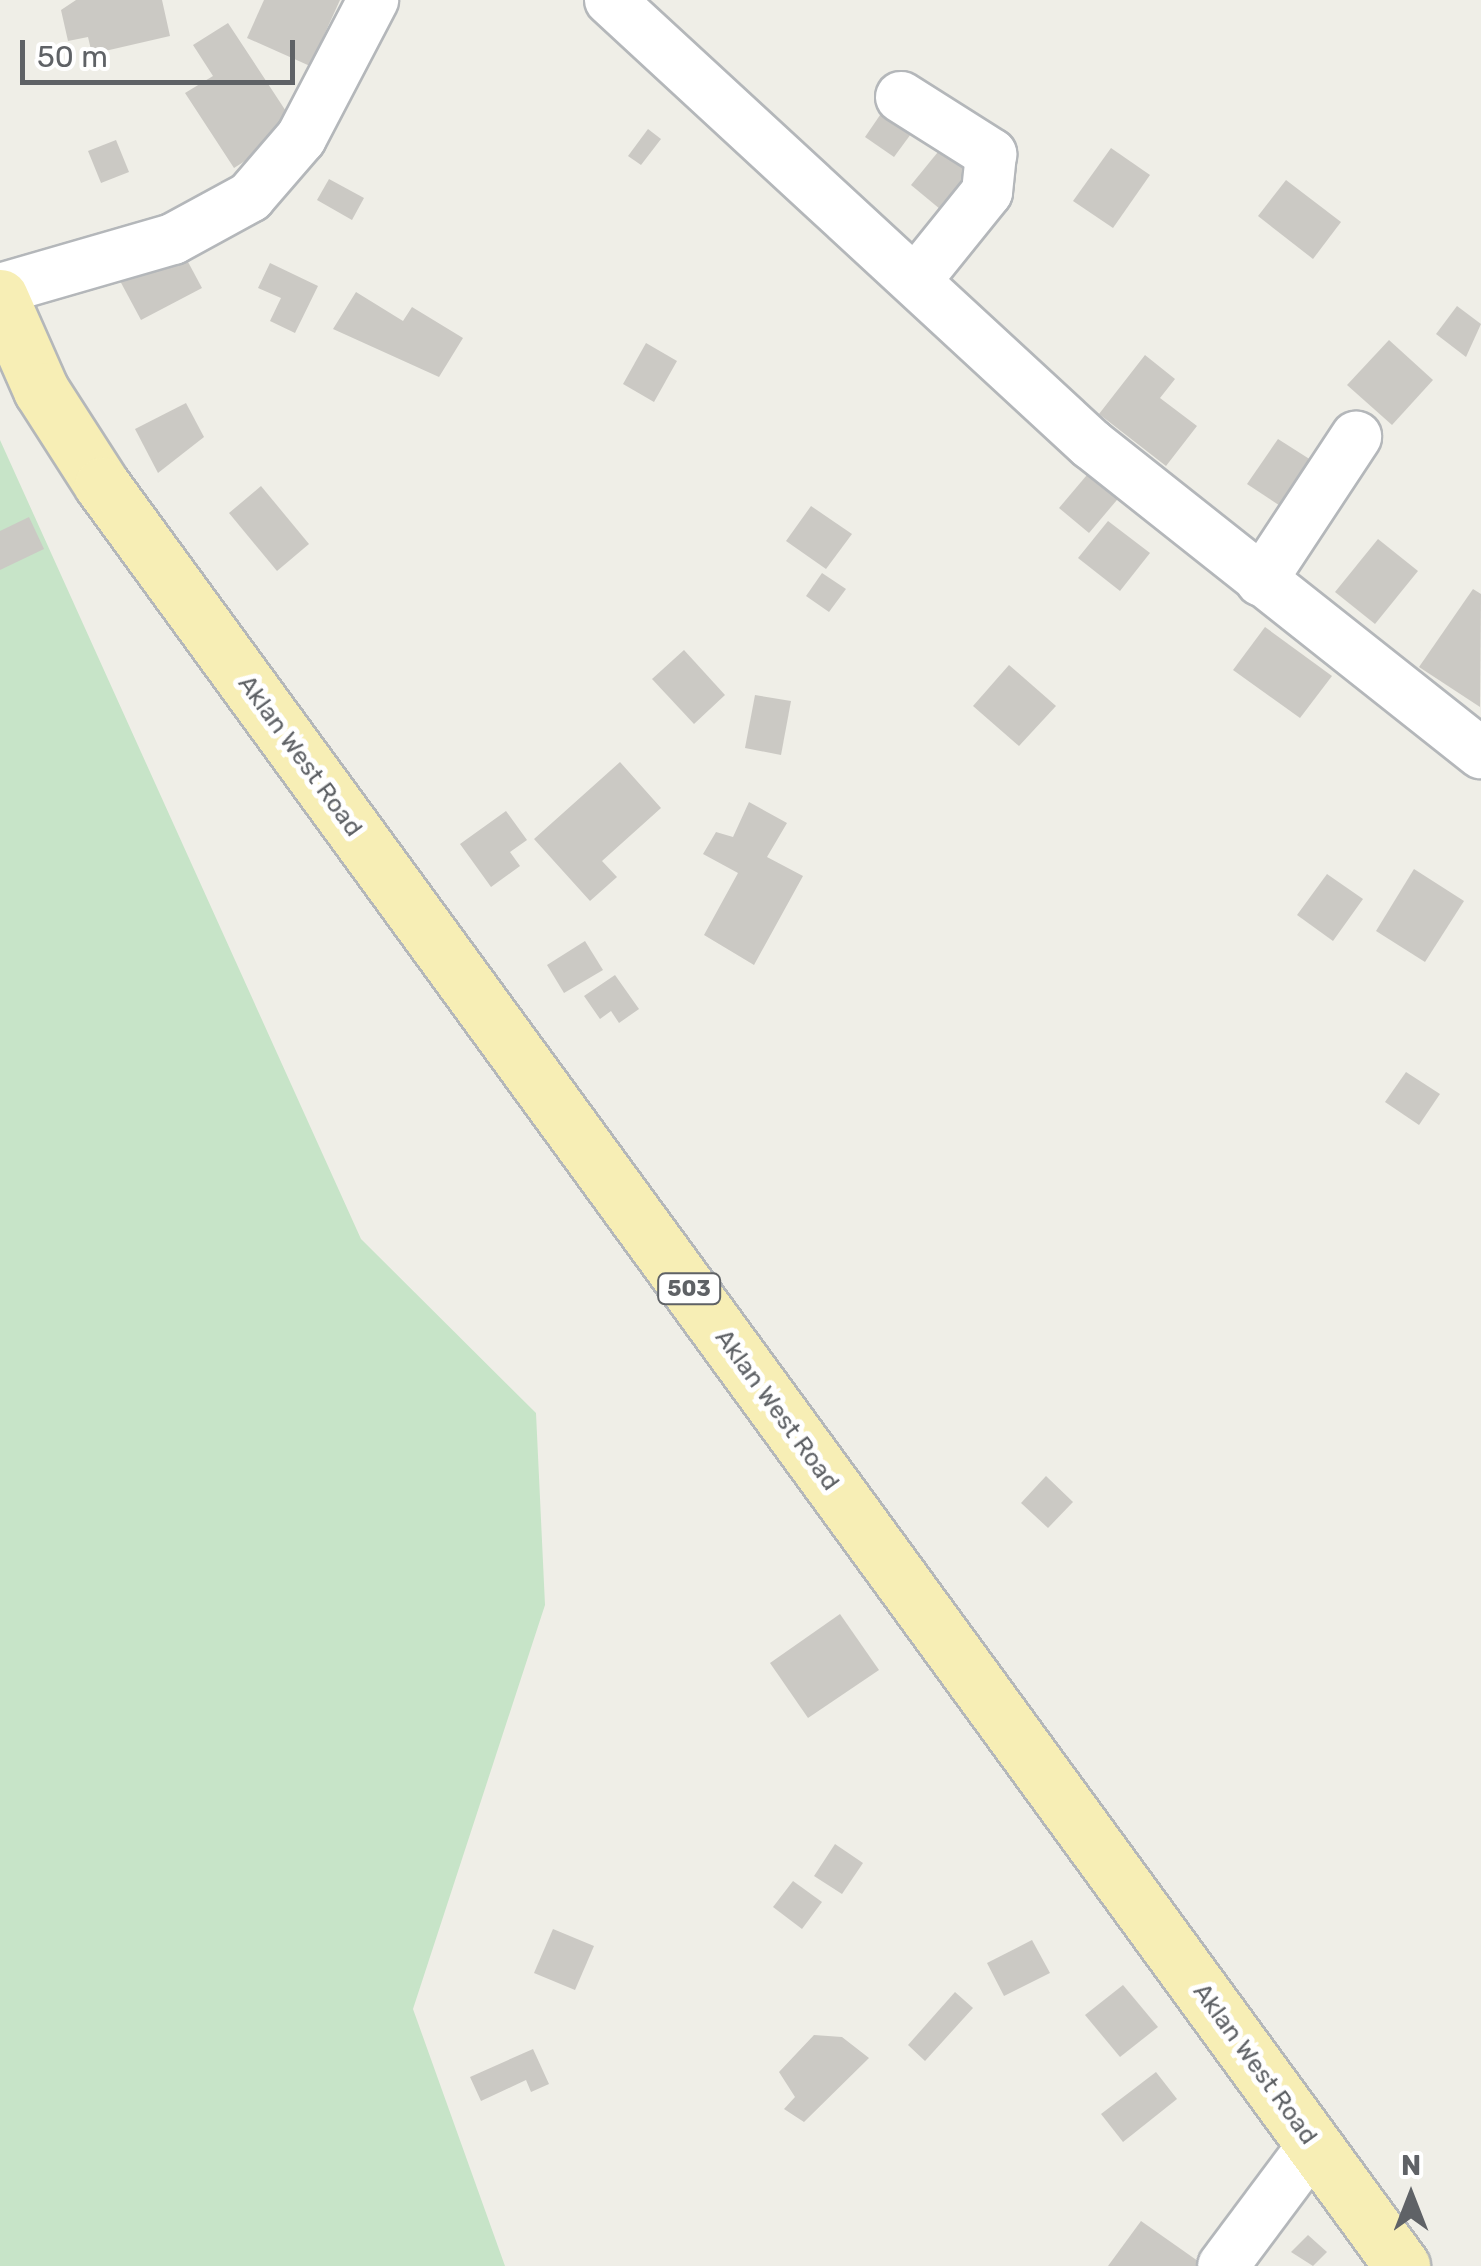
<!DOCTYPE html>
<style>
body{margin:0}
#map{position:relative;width:1481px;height:2266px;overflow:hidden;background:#efeee7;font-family:Rubik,sans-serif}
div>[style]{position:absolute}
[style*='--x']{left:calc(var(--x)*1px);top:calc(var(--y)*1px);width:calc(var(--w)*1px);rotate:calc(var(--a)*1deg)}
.green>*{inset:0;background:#c7e4c8}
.building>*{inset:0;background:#cbc9c4}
.roads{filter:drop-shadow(2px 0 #b4b7ba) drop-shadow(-2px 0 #b4b7ba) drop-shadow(0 2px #b4b7ba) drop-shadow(0 -2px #b4b7ba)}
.minor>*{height:50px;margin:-25px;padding:0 25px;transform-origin:25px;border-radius:25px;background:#fff}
.major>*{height:55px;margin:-27.5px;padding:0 27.5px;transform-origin:27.5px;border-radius:27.5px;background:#f7eeb5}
span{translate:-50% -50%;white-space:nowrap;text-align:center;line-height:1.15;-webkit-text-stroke:10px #fff;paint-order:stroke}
.shield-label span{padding:2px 8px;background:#fff;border:2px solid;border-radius:8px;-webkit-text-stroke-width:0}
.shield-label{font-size:22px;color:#5f6266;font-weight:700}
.street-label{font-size:25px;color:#5f6266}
.north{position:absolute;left:1361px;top:2146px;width:100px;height:100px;-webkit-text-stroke:8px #fff;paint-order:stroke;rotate:0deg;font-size:28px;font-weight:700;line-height:40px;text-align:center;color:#5f6266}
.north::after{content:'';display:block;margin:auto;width:35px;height:45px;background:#5f6266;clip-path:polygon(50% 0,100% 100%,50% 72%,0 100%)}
.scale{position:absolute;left:20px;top:40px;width:275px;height:45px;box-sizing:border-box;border:5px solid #5f6266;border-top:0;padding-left:12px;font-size:30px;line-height:35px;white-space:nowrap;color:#5f6266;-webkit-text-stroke:8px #fff;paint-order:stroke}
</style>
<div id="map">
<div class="green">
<div style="clip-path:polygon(0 440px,361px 1239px,536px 1413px,545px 1605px,413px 2009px,505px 2266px,0 2266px)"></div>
</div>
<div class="building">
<div style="clip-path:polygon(76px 0,162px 0,170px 36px,92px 54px,88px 37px,68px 41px,61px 10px)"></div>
<div style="clip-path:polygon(264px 0,340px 0,310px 66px,247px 38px)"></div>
<div style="clip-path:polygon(228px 23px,297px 128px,234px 168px,185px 93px,213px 76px,193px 45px)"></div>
<div style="clip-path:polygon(889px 102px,919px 123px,894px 157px,865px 137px)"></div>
<div style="clip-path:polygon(648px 129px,661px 139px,641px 165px,628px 156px)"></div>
<div style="clip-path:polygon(116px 140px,129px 172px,101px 183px,88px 151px)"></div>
<div style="clip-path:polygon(942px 147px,977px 176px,946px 214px,911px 185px)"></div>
<div style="clip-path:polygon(1111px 148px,1150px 175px,1113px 228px,1073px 201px)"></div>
<div style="clip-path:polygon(329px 179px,364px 198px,352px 220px,317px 200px)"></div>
<div style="clip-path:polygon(1286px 180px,1341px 222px,1313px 259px,1258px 216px)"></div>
<div style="clip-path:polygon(180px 247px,202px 288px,141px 320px,119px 279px)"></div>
<div style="clip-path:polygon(270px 263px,318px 286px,295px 333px,270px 321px,281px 298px,258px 288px)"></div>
<div style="clip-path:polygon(356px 292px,403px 321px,412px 307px,463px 338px,439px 377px,333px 329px)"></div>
<div style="clip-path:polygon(1457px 306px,1481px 324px,1466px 357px,1436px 334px)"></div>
<div style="clip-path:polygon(1389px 340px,1433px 380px,1392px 425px,1347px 385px)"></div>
<div style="clip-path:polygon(646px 343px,677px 361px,654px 402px,623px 384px)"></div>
<div style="clip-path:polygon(1145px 355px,1175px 379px,1160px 398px,1197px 426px,1166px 466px,1099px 414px)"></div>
<div style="clip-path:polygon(186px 403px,204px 437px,158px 473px,135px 429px)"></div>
<div style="clip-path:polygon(1278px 439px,1322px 467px,1291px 513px,1247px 484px)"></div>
<div style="clip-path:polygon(1092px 469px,1122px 494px,1089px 533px,1059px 508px)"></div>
<div style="clip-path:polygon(261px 486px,309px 544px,277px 571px,229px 513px)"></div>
<div style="clip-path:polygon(811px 506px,852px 534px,826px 569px,786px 541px)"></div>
<div style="clip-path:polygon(29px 517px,44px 549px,0 570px,0 531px)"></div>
<div style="clip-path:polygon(1108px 521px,1150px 553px,1120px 591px,1078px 558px)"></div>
<div style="clip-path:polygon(1378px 539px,1418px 571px,1375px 624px,1335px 592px)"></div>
<div style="clip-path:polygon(822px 573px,846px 589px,829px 612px,806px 596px)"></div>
<div style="clip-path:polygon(1473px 589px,1481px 594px,1480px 707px,1419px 667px)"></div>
<div style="clip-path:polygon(1265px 627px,1332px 676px,1300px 718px,1233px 670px)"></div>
<div style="clip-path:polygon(684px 650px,725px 695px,694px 724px,652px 679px)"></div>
<div style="clip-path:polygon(1009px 665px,1056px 706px,1019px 746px,973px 706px)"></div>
<div style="clip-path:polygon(755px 695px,791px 701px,781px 755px,745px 748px)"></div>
<div style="clip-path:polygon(620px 762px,661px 808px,602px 861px,617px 877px,590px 901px,534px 839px)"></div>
<div style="clip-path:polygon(749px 802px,787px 823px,767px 857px,803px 876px,754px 965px,704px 935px,738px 873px,703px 854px,716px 832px,733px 837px)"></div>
<div style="clip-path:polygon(506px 811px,527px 840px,510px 852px,520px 866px,491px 887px,460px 844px)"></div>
<div style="clip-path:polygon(1414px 869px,1464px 901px,1425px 962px,1376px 931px)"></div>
<div style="clip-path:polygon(1327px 874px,1363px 899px,1333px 941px,1297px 915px)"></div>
<div style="clip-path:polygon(585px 941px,603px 970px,564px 993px,547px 965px)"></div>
<div style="clip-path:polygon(615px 975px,639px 1009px,619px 1023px,611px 1011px,600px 1019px,584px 996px)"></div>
<div style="clip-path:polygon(1406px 1072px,1440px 1094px,1419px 1125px,1385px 1102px)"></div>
<div style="clip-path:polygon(1046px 1476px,1073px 1502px,1048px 1528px,1021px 1503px)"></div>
<div style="clip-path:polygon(840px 1614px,879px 1670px,808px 1718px,770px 1663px)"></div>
<div style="clip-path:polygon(835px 1844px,863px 1863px,842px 1894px,814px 1876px)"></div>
<div style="clip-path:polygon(793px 1881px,822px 1902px,802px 1929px,773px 1907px)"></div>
<div style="clip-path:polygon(553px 1929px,594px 1946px,575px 1990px,534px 1973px)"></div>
<div style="clip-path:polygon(1032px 1940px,1050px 1973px,1004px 1996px,987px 1963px)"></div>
<div style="clip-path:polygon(1123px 1985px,1158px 2027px,1120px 2057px,1085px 2015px)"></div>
<div style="clip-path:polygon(955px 1992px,973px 2008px,925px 2061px,908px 2045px)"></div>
<div style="clip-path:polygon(814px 2035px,842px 2037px,869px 2058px,804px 2122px,784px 2109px,795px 2097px,779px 2072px)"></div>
<div style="clip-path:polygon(533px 2049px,549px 2084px,531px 2092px,526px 2080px,481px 2101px,470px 2077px)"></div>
<div style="clip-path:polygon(1156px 2072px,1177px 2099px,1123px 2142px,1101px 2114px)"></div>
<div style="clip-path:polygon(1141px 2221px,1205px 2266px,1108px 2266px)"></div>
<div style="clip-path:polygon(1308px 2235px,1327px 2252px,1313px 2266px,1291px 2252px)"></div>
</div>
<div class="roads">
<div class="minor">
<div style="--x:610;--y:0;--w:655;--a:42.71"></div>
<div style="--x:1091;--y:444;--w:498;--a:38.4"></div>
<div style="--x:901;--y:97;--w:107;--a:32.3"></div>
<div style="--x:991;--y:154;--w:38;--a:96"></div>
<div style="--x:987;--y:192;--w:113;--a:128.9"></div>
<div style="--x:0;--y:289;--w:180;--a:-16.1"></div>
<div style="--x:173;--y:239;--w:88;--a:-28.6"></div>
<div style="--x:250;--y:197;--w:78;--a:-49.2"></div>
<div style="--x:301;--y:138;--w:156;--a:-62.4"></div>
<div style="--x:1261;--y:581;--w:173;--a:-56.6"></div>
<div style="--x:1223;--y:2266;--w:152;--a:-53.3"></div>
</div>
<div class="major">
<div style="--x:0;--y:297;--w:102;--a:66.2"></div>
<div style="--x:41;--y:390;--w:113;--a:57.3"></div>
<div style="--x:102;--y:485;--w:2205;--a:53.87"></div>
</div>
</div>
<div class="shield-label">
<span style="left:689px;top:1289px">503</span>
</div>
<div class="street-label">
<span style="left:300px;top:756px;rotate:54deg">Aklan West Road</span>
<span style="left:777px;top:1410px;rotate:54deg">Aklan West Road</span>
<span style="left:1255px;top:2064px;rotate:54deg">Aklan West Road</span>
</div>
<div class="north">N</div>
<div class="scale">50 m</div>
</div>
